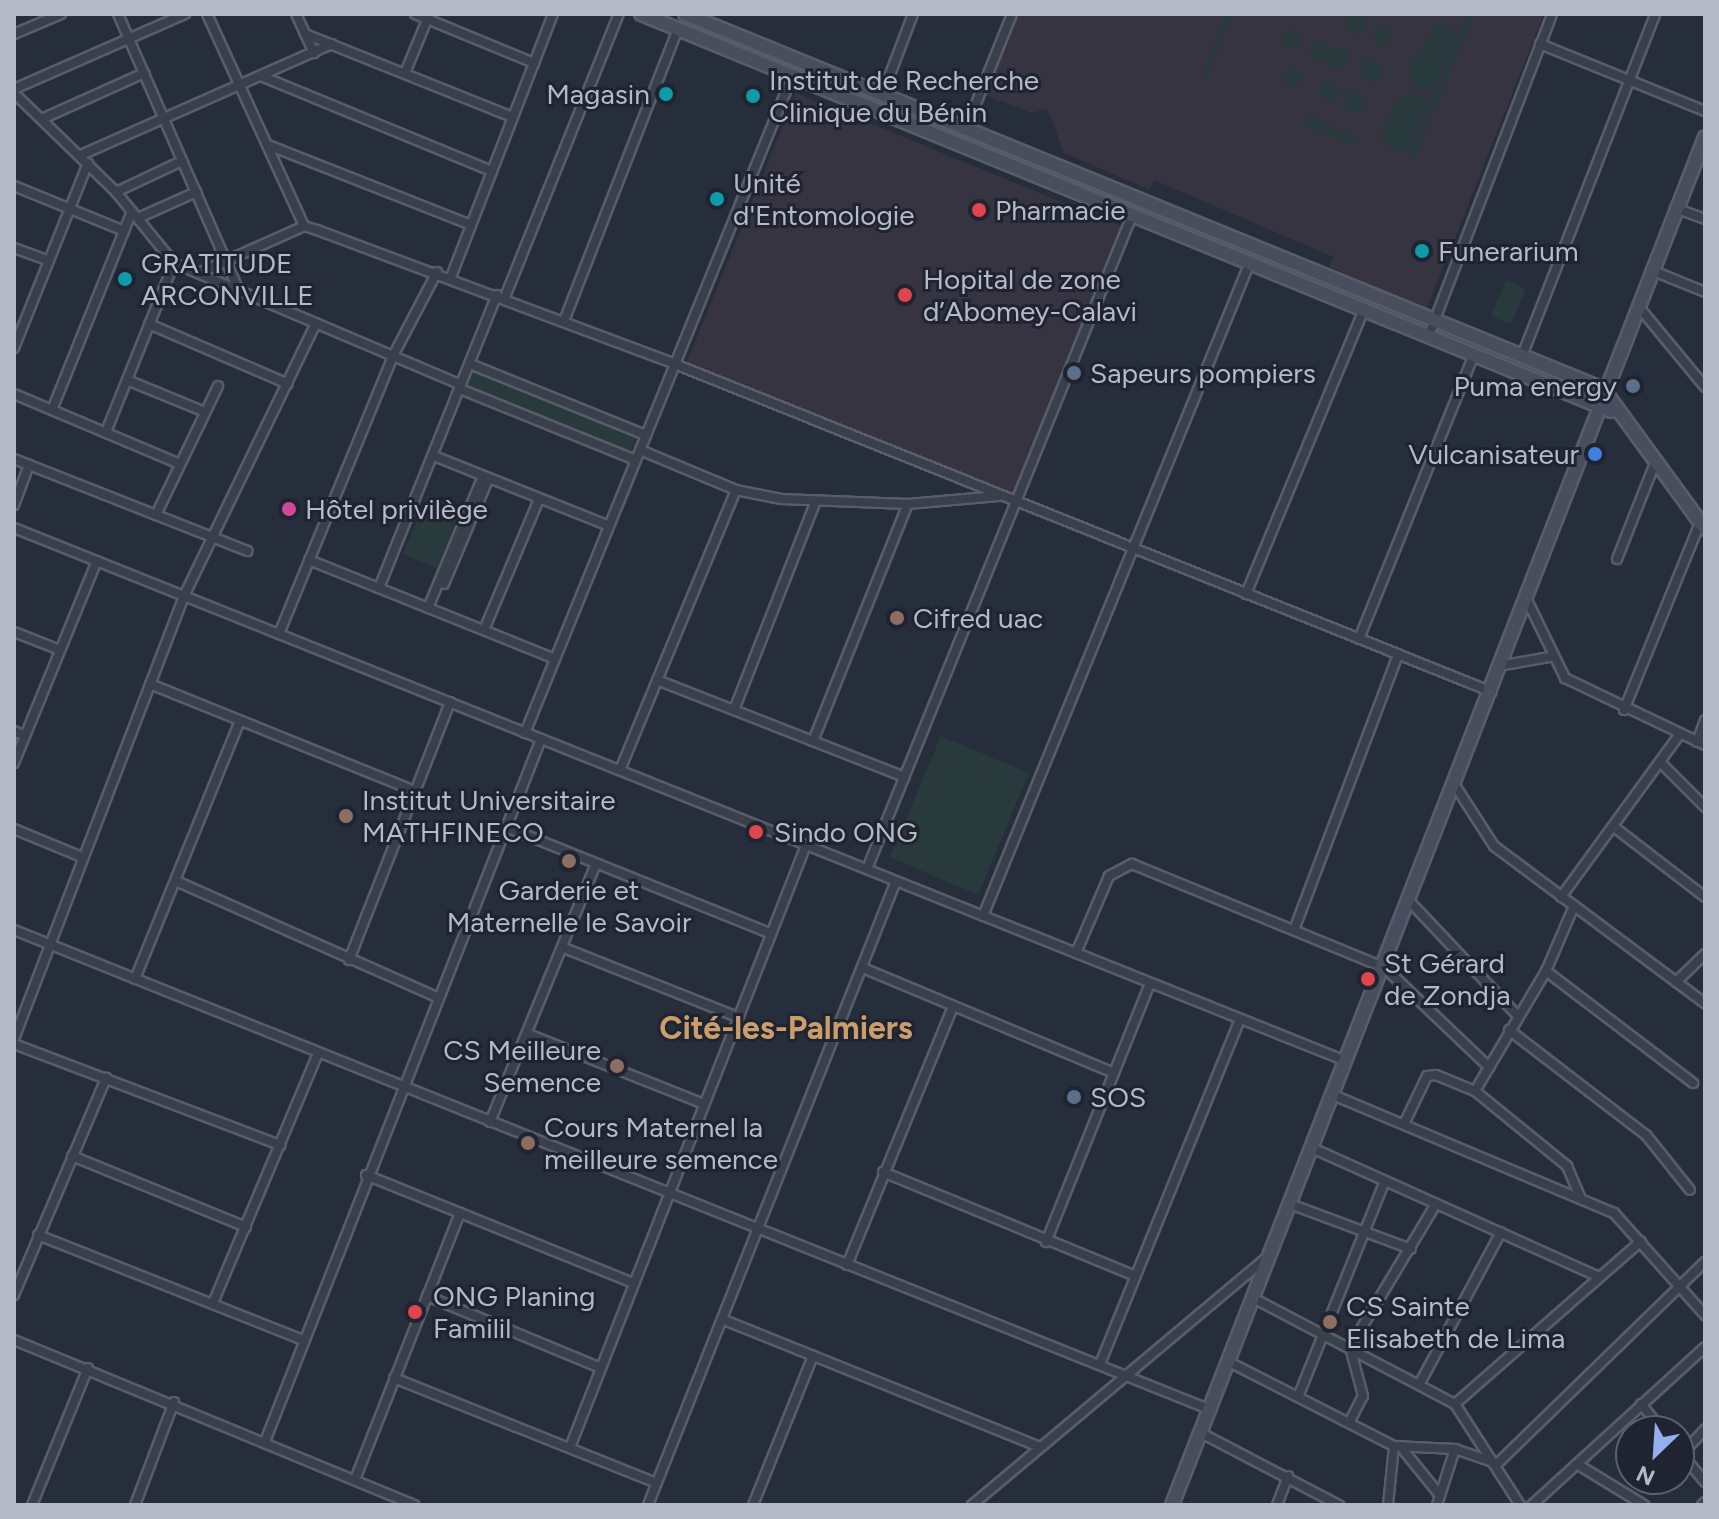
<!DOCTYPE html>
<meta charset="utf-8">
<style>
body{margin:0}
#map{position:relative;width:1719px;height:1519px;overflow:hidden;background:#262d3b;font-family:Figtree,sans-serif}
div>[style]{position:absolute}
[style*='--x']{left:calc(var(--x)*1px);top:calc(var(--y)*1px);width:calc(var(--w)*1px);rotate:calc(var(--a)*1deg)}
.medical>*{inset:0;background:#363440}
.green>*{inset:0;background:#293a3d}
.round{border-radius:50%}
.roads{filter:drop-shadow(2px 0 #585d69) drop-shadow(-2px 0 #585d69) drop-shadow(0 2px #585d69) drop-shadow(0 -2px #585d69)}
.street>*{height:8px;margin:-4px;padding:0 4px;transform-origin:4px;border-radius:4px;background:#393f4b}
.secondary>*{height:12px;margin:-6px;padding:0 6px;transform-origin:6px;border-radius:6px;background:#484e5e}
.dots>*{width:22px;height:22px;translate:-50% -50%;box-sizing:border-box;border:4px solid #1f2430;border-radius:50%}
span{translate:-50% -50%;white-space:nowrap;text-align:center;line-height:1.15;-webkit-text-stroke:6px #1f2430;paint-order:stroke}
.poi-label{font-size:28px;color:#b5bac6}
.left{translate:0 -50%;text-align:left}
.right{translate:-100% -50%;text-align:right}
.quarter-label{font-size:32px;color:#ca9d6d;font-weight:700}
.frame{position:absolute;inset:0;border:16px solid #b5bac6;pointer-events:none}
.north{position:absolute;left:1615px;top:1415px;width:80px;height:80px;box-sizing:border-box;background:#1f2430;border:2px solid #5b606c;border-radius:50%;rotate:205deg;font-size:22px;font-weight:700;line-height:32px;text-align:center;color:#b5bac6}
.north::after{content:'';display:block;margin:auto;width:28px;height:36px;background:#93afed;clip-path:polygon(50% 0,100% 100%,50% 72%,0 100%)}
</style>
<div id="map">
<div class="medical">
<div style="clip-path:polygon(1014px 14px,1544px 14px,1427px 308px,1329px 267px,1333px 257px,1154px 180px,1150px 190px,1064px 153px,1047px 108px,1032px 113px,982px 94px)"></div>
<div style="clip-path:polygon(796px 93px,1123px 227px,1014px 496px,687px 362px)"></div>
</div>
<div class="green">
<div style="clip-path:polygon(1227px 14px,1233px 14px,1206px 79px,1200px 77px)"></div>
<div style="clip-path:polygon(1468px 14px,1475px 14px,1415px 156px,1410px 154px)"></div>
<div class="round" style="left:1347px;top:15px;width:20px;height:20px"></div>
<div style="clip-path:polygon(1438px 23px,1458px 32px,1432px 94px,1412px 85px,1410px 68px)"></div>
<div class="round" style="left:1373px;top:26px;width:18px;height:18px"></div>
<div class="round" style="left:1282px;top:30px;width:18px;height:18px"></div>
<div class="round" style="left:1310px;top:41px;width:20px;height:20px"></div>
<div class="round" style="left:1327px;top:47px;width:22px;height:22px"></div>
<div class="round" style="left:1360px;top:60px;width:22px;height:22px"></div>
<div class="round" style="left:1283px;top:69px;width:18px;height:18px"></div>
<div class="round" style="left:1319px;top:81px;width:20px;height:20px"></div>
<div style="clip-path:polygon(1410px 91px,1430px 100px,1407px 154px,1382px 143px,1381px 135px,1395px 103px)"></div>
<div class="round" style="left:1344px;top:92px;width:20px;height:20px"></div>
<div style="clip-path:polygon(1308px 115px,1358px 138px,1354px 146px,1303px 125px)"></div>
<div style="clip-path:polygon(1506px 280px,1526px 289px,1511px 324px,1491px 316px)"></div>
<div style="clip-path:polygon(473px 368px,637px 435px,629px 455px,465px 388px)"></div>
<div style="clip-path:polygon(428px 496px,461px 510px,437px 568px,403px 554px)"></div>
<div style="clip-path:polygon(941px 736px,1029px 773px,978px 895px,890px 857px)"></div>
</div>
<div class="roads">
<div class="street">
<div style="--x:118;--y:14;--w:300;--a:66.4"></div>
<div style="--x:207;--y:14;--w:233;--a:65.4"></div>
<div style="--x:296;--y:14;--w:43;--a:65.2"></div>
<div style="--x:415;--y:14;--w:129;--a:22.4"></div>
<div style="--x:14;--y:34;--w:51;--a:-23.1"></div>
<div style="--x:305;--y:34;--w:224;--a:21.8"></div>
<div style="--x:1540;--y:44;--w:178;--a:22.1"></div>
<div style="--x:405;--y:73;--w:63;--a:-67.5"></div>
<div style="--x:261;--y:76;--w:250;--a:22.4"></div>
<div style="--x:14;--y:89;--w:187;--a:-23.7"></div>
<div style="--x:14;--y:93;--w:142;--a:44.1"></div>
<div style="--x:116;--y:192;--w:92;--a:50.8"></div>
<div style="--x:174;--y:263;--w:312;--a:23"></div>
<div style="--x:883;--y:93;--w:85;--a:-69.2"></div>
<div style="--x:44;--y:118;--w:110;--a:-24.2"></div>
<div style="--x:967;--y:126;--w:121;--a:-68.1"></div>
<div style="--x:268;--y:145;--w:218;--a:21.5"></div>
<div style="--x:81;--y:155;--w:274;--a:-23.9"></div>
<div style="--x:14;--y:186;--w:119;--a:22.2"></div>
<div style="--x:116;--y:192;--w:73;--a:-25.2"></div>
<div style="--x:1675;--y:208;--w:32;--a:20"></div>
<div style="--x:138;--y:218;--w:64;--a:-24.1"></div>
<div style="--x:14;--y:248;--w:37;--a:20"></div>
<div style="--x:1651;--y:270;--w:58;--a:22.2"></div>
<div style="--x:199;--y:273;--w:115;--a:-24.1"></div>
<div style="--x:304;--y:226;--w:14;--a:17"></div>
<div style="--x:317;--y:230;--w:382;--a:20.5"></div>
<div style="--x:675;--y:364;--w:880;--a:21.87"></div>
<div style="--x:451;--y:277;--w:282;--a:-68.8"></div>
<div style="--x:505;--y:297;--w:305;--a:-68.1"></div>
<div style="--x:1638;--y:306;--w:105;--a:50.4"></div>
<div style="--x:564;--y:321;--w:314;--a:-68.7"></div>
<div style="--x:149;--y:324;--w:151;--a:23.3"></div>
<div style="--x:1429;--y:335;--w:344;--a:-69"></div>
<div style="--x:14;--y:348;--w:199;--a:-68.2"></div>
<div style="--x:1522;--y:356;--w:367;--a:-68.7"></div>
<div style="--x:470;--y:364;--w:190;--a:22"></div>
<div style="--x:127;--y:380;--w:84;--a:22.3"></div>
<div style="--x:460;--y:389;--w:190;--a:22"></div>
<div style="--x:14;--y:394;--w:180;--a:22.9"></div>
<div style="--x:52;--y:410;--w:214;--a:-68.1"></div>
<div style="--x:106;--y:432;--w:182;--a:-68.1"></div>
<div style="--x:640;--y:450;--w:104;--a:22.6"></div>
<div style="--x:736;--y:490;--w:46;--a:11.3"></div>
<div style="--x:781;--y:499;--w:127;--a:2.3"></div>
<div style="--x:908;--y:504;--w:91;--a:-5"></div>
<div style="--x:434;--y:456;--w:188;--a:21.8"></div>
<div style="--x:14;--y:459;--w:251;--a:21.5"></div>
<div style="--x:14;--y:505;--w:43;--a:-69.4"></div>
<div style="--x:156;--y:515;--w:143;--a:-64.3"></div>
<div style="--x:14;--y:528;--w:1435;--a:21.81"></div>
<div style="--x:1617;--y:559;--w:103;--a:-68.4"></div>
<div style="--x:309;--y:560;--w:265;--a:21.9"></div>
<div style="--x:444;--y:584;--w:111;--a:-67.1"></div>
<div style="--x:379;--y:588;--w:316;--a:-68.1"></div>
<div style="--x:1246;--y:594;--w:308;--a:-67.5"></div>
<div style="--x:1528;--y:602;--w:85;--a:64"></div>
<div style="--x:1565;--y:678;--w:155;--a:25.6"></div>
<div style="--x:428;--y:608;--w:143;--a:-67.4"></div>
<div style="--x:484;--y:630;--w:142;--a:-67.2"></div>
<div style="--x:14;--y:632;--w:49;--a:21.4"></div>
<div style="--x:279;--y:634;--w:300;--a:-67.7"></div>
<div style="--x:393;--y:356;--w:95;--a:-62.4"></div>
<div style="--x:1359;--y:639;--w:306;--a:-68"></div>
<div style="--x:1504;--y:665;--w:47;--a:-9.9"></div>
<div style="--x:657;--y:680;--w:266;--a:21.4"></div>
<div style="--x:150;--y:684;--w:286;--a:22"></div>
<div style="--x:734;--y:710;--w:225;--a:-68.6"></div>
<div style="--x:1624;--y:710;--w:202;--a:-67.9"></div>
<div style="--x:14;--y:731;--w:12;--a:24"></div>
<div style="--x:525;--y:733;--w:711;--a:-67.87"></div>
<div style="--x:813;--y:741;--w:255;--a:-68.2"></div>
<div style="--x:1697;--y:742;--w:23;--a:-70"></div>
<div style="--x:1660;--y:762;--w:64;--a:45"></div>
<div style="--x:14;--y:763;--w:218;--a:-67.7"></div>
<div style="--x:620;--y:770;--w:303;--a:-67.5"></div>
<div style="--x:1456;--y:787;--w:70;--a:57.2"></div>
<div style="--x:1494;--y:846;--w:263;--a:36.7"></div>
<div style="--x:506;--y:827;--w:284;--a:21.9"></div>
<div style="--x:1614;--y:827;--w:115;--a:37.6"></div>
<div style="--x:14;--y:829;--w:74;--a:22.4"></div>
<div style="--x:867;--y:869;--w:708;--a:-67.93"></div>
<div style="--x:176;--y:881;--w:285;--a:24"></div>
<div style="--x:1561;--y:897;--w:202;--a:-53.9"></div>
<div style="--x:1411;--y:903;--w:154;--a:46.6"></div>
<div style="--x:983;--y:916;--w:706;--a:-67.79"></div>
<div style="--x:14;--y:930;--w:1290;--a:21.85"></div>
<div style="--x:1294;--y:930;--w:294;--a:-69.3"></div>
<div style="--x:564;--y:948;--w:186;--a:21.7"></div>
<div style="--x:1076;--y:953;--w:84;--a:-66.8"></div>
<div style="--x:1109;--y:876;--w:26;--a:-28"></div>
<div style="--x:1132;--y:864;--w:274;--a:22.3"></div>
<div style="--x:1385;--y:968;--w:144;--a:43.6"></div>
<div style="--x:349;--y:960;--w:277;--a:-68.6"></div>
<div style="--x:863;--y:968;--w:272;--a:22.7"></div>
<div style="--x:1546;--y:971;--w:185;--a:37.3"></div>
<div style="--x:135;--y:979;--w:279;--a:-67.9"></div>
<div style="--x:1676;--y:982;--w:40;--a:-44"></div>
<div style="--x:1509;--y:1030;--w:173;--a:37.5"></div>
<div style="--x:1646;--y:1135;--w:70;--a:51.3"></div>
<div style="--x:528;--y:1034;--w:189;--a:21.7"></div>
<div style="--x:14;--y:1039;--w:474;--a:-69"></div>
<div style="--x:184;--y:596;--w:303;--a:-64.2"></div>
<div style="--x:14;--y:1044;--w:285;--a:20.8"></div>
<div style="--x:1475;--y:1091;--w:139;--a:-59.4"></div>
<div style="--x:1546;--y:971;--w:71;--a:-66.7"></div>
<div style="--x:1333;--y:1095;--w:305;--a:22.8"></div>
<div style="--x:1614;--y:1213;--w:137;--a:48.3"></div>
<div style="--x:490;--y:1122;--w:279;--a:-67.7"></div>
<div style="--x:1404;--y:1124;--w:53;--a:-64.4"></div>
<div style="--x:1427;--y:1076;--w:9;--a:-6"></div>
<div style="--x:1436;--y:1075;--w:42;--a:22.3"></div>
<div style="--x:1475;--y:1091;--w:119;--a:39.2"></div>
<div style="--x:1567;--y:1166;--w:36;--a:67"></div>
<div style="--x:1312;--y:1148;--w:312;--a:24.2"></div>
<div style="--x:72;--y:1156;--w:188;--a:22.2"></div>
<div style="--x:883;--y:1172;--w:273;--a:22.4"></div>
<div style="--x:366;--y:1175;--w:288;--a:22"></div>
<div style="--x:1290;--y:1204;--w:129;--a:20.4"></div>
<div style="--x:38;--y:1235;--w:285;--a:21.6"></div>
<div style="--x:1046;--y:1242;--w:279;--a:-68.1"></div>
<div style="--x:847;--y:1265;--w:279;--a:-67.7"></div>
<div style="--x:14;--y:1295;--w:236;--a:-67"></div>
<div style="--x:427;--y:1296;--w:188;--a:22.5"></div>
<div style="--x:1253;--y:1298;--w:228;--a:27.7"></div>
<div style="--x:1455;--y:1404;--w:120;--a:57.2"></div>
<div style="--x:213;--y:1303;--w:271;--a:-67.2"></div>
<div style="--x:724;--y:1320;--w:341;--a:21.9"></div>
<div style="--x:14;--y:1340;--w:433;--a:22.4"></div>
<div style="--x:1231;--y:1363;--w:183;--a:27"></div>
<div style="--x:1394;--y:1446;--w:61;--a:2.8"></div>
<div style="--x:1455;--y:1449;--w:43;--a:18.9"></div>
<div style="--x:1100;--y:1364;--w:372;--a:-67.9"></div>
<div style="--x:394;--y:1378;--w:283;--a:21.8"></div>
<div style="--x:1420;--y:1383;--w:171;--a:-61.8"></div>
<div style="--x:1298;--y:1397;--w:233;--a:-68.1"></div>
<div style="--x:1455;--y:1404;--w:247;--a:-41.2"></div>
<div style="--x:1641;--y:1404;--w:35;--a:51"></div>
<div style="--x:1349;--y:1423;--w:30;--a:-63"></div>
<div style="--x:1363;--y:1396;--w:51;--a:-104.9"></div>
<div style="--x:1350;--y:1347;--w:167;--a:-59"></div>
<div style="--x:1201;--y:1433;--w:156;--a:27.6"></div>
<div style="--x:266;--y:1439;--w:752;--a:-68.55"></div>
<div style="--x:571;--y:1445;--w:644;--a:-68.61"></div>
<div style="--x:1400;--y:1446;--w:62;--a:50.9"></div>
<div style="--x:1679;--y:1451;--w:40;--a:50"></div>
<div style="--x:1682;--y:1454;--w:34;--a:-47"></div>
<div style="--x:1497;--y:1464;--w:290;--a:-44.2"></div>
<div style="--x:1577;--y:1464;--w:79;--a:31.5"></div>
<div style="--x:356;--y:1477;--w:284;--a:-68.5"></div>
<div style="--x:32;--y:1505;--w:148;--a:-67.8"></div>
<div style="--x:135;--y:1505;--w:110;--a:-69.3"></div>
<div style="--x:648;--y:1505;--w:671;--a:-68.33"></div>
<div style="--x:753;--y:1505;--w:161;--a:-68.1"></div>
<div style="--x:972;--y:1505;--w:384;--a:-40"></div>
<div style="--x:1277;--y:1505;--w:31;--a:-69"></div>
<div style="--x:1388;--y:1505;--w:59;--a:-84.2"></div>
<div style="--x:1437;--y:1505;--w:59;--a:-72.2"></div>
<div style="--x:1532;--y:1505;--w:234;--a:-42.4"></div>
<div style="--x:1702;--y:1505;--w:4;--a:-45"></div>
</div>
<div class="secondary">
<div style="--x:641;--y:14;--w:1048;--a:22.26"></div>
<div style="--x:685;--y:14;--w:992;--a:22.22"></div>
<div style="--x:1603;--y:389;--w:173;--a:53.9"></div>
<div style="--x:1172;--y:1505;--w:1468;--a:-68.71"></div>
</div>
</div>
<div class="dots">
<div style="left:666px;top:94px;background:#0f9aa8"></div>
<div style="left:753px;top:96px;background:#0f9aa8"></div>
<div style="left:717px;top:199px;background:#0f9aa8"></div>
<div style="left:979px;top:210px;background:#e0444e"></div>
<div style="left:1422px;top:251px;background:#0f9aa8"></div>
<div style="left:125px;top:279px;background:#0f9aa8"></div>
<div style="left:905px;top:295px;background:#e0444e"></div>
<div style="left:1074px;top:373px;background:#5c6f8a"></div>
<div style="left:1633px;top:386px;background:#5c6f8a"></div>
<div style="left:1595px;top:454px;background:#3f7fe0"></div>
<div style="left:289px;top:509px;background:#d1479c"></div>
<div style="left:897px;top:618px;background:#8d6e63"></div>
<div style="left:346px;top:816px;background:#8d6e63"></div>
<div style="left:756px;top:832px;background:#e0444e"></div>
<div style="left:569px;top:861px;background:#8d6e63"></div>
<div style="left:1368px;top:979px;background:#e0444e"></div>
<div style="left:617px;top:1066px;background:#8d6e63"></div>
<div style="left:1074px;top:1097px;background:#5c6f8a"></div>
<div style="left:528px;top:1143px;background:#8d6e63"></div>
<div style="left:415px;top:1312px;background:#e0444e"></div>
<div style="left:1330px;top:1322px;background:#8d6e63"></div>
</div>
<div class="poi-label">
<span class="left" style="left:769px;top:96px">Institut de Recherche<br>Clinique du Bénin</span>
<span class="right" style="left:650px;top:94px">Magasin</span>
<span class="left" style="left:733px;top:199px">Unité<br>d'Entomologie</span>
<span class="left" style="left:995px;top:210px">Pharmacie</span>
<span class="left" style="left:1438px;top:251px">Funerarium</span>
<span class="left" style="left:141px;top:279px">GRATITUDE<br>ARCONVILLE</span>
<span class="left" style="left:923px;top:295px">Hopital de zone<br>d’Abomey-Calavi</span>
<span class="left" style="left:1090px;top:373px">Sapeurs pompiers</span>
<span class="right" style="left:1617px;top:386px">Puma energy</span>
<span class="right" style="left:1579px;top:454px">Vulcanisateur</span>
<span class="left" style="left:305px;top:509px">Hôtel privilège</span>
<span class="left" style="left:913px;top:618px">Cifred uac</span>
<span class="left" style="left:362px;top:816px">Institut Universitaire<br>MATHFINECO</span>
<span class="left" style="left:774px;top:832px">Sindo ONG</span>
<span style="left:569px;top:906px">Garderie et<br>Maternelle le Savoir</span>
<span class="left" style="left:1384px;top:979px">St Gérard<br>de Zondja</span>
<span class="right" style="left:601px;top:1066px">CS Meilleure<br>Semence</span>
<span class="left" style="left:1090px;top:1097px">SOS</span>
<span class="left" style="left:544px;top:1143px">Cours Maternel la<br>meilleure semence</span>
<span class="left" style="left:433px;top:1312px">ONG Planing<br>Familil</span>
<span class="left" style="left:1346px;top:1322px">CS Sainte<br>Elisabeth de Lima</span>
</div>
<div class="quarter-label">
<span style="left:786px;top:1028px">Cité-les-Palmiers</span>
</div>
<div class="frame"></div>
<div class="north">N</div>
</div>
